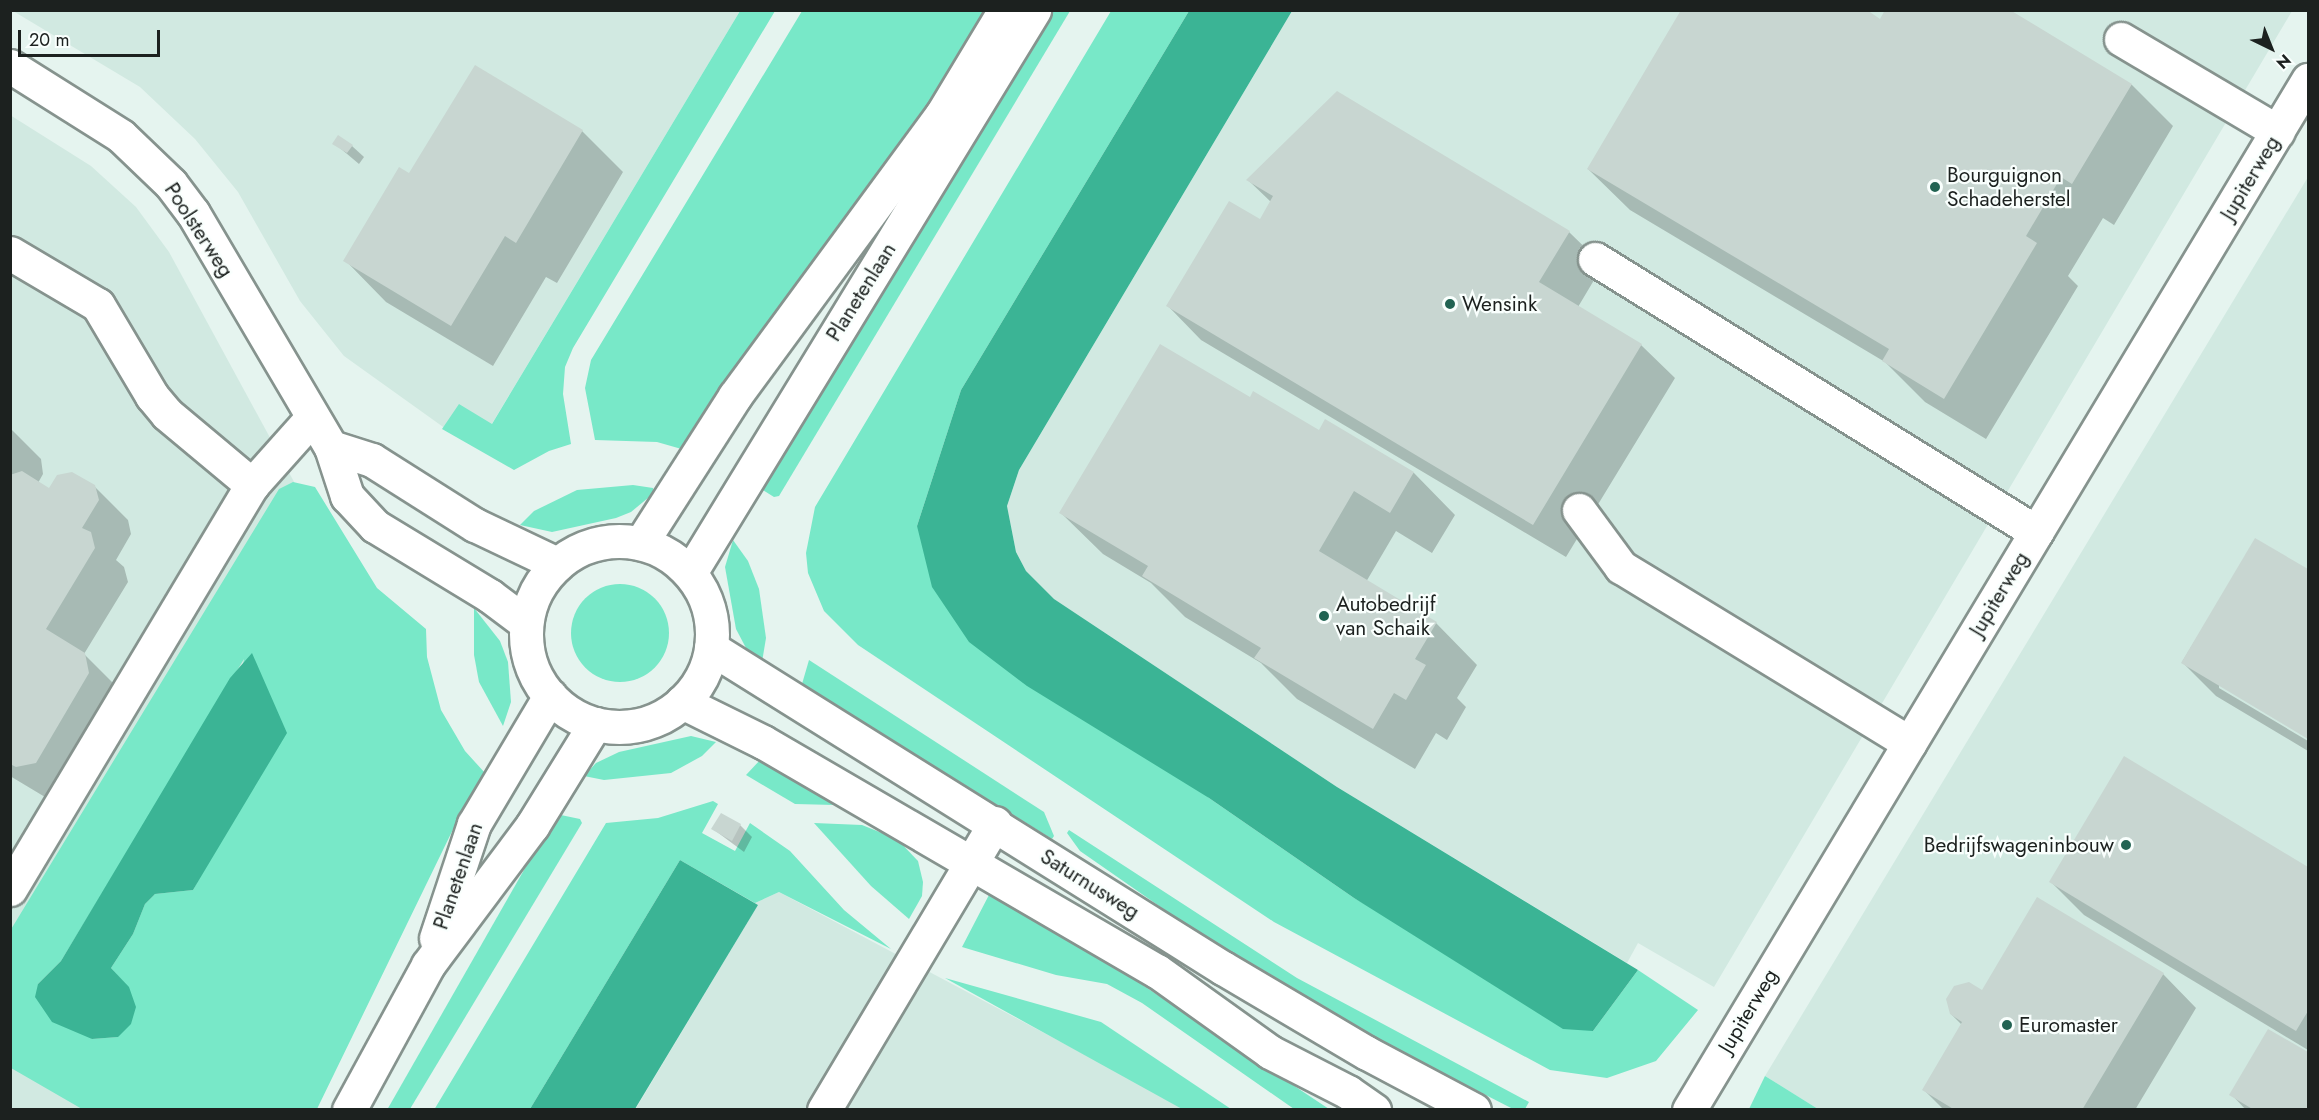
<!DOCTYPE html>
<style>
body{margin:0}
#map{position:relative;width:2319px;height:1120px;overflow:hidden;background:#e5f4ef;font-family:Jost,sans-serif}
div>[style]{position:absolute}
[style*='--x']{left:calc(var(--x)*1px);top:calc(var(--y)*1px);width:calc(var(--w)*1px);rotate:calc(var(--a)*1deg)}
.built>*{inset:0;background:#d1e9e1}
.green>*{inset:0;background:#78e8c8}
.round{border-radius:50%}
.water>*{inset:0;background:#3bb495}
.shadow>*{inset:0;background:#0003}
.building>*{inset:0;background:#c8d6d1}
.roads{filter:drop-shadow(2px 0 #86938e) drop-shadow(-2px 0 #86938e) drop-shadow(0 2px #86938e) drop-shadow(0 -2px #86938e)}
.minor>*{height:33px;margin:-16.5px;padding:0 16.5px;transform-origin:16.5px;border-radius:16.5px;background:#fff}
.major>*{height:33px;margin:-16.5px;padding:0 16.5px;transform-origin:16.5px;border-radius:16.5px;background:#fff}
.major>.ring{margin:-16.5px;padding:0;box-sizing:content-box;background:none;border:33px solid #fff;border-radius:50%}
.dots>*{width:16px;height:16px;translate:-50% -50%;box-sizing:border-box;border:3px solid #f9fffd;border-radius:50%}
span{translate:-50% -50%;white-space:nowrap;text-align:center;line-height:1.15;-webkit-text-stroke:4.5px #f9fffd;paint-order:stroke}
.poi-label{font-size:21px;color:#1c211f}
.left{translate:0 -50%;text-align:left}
.right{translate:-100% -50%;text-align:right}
.street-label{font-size:21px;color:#1c211f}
.frame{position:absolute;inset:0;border:12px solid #1c211f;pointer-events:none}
.north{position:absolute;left:2241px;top:18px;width:60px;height:60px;-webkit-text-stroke:4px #f9fffd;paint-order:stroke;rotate:137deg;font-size:16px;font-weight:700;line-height:24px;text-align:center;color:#1c211f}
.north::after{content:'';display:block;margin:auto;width:21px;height:27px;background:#1c211f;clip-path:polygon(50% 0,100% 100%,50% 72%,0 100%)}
.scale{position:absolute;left:18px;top:30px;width:142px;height:27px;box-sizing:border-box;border:3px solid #1c211f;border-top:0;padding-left:8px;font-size:18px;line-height:21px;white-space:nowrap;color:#1c211f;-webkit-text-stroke:4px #f9fffd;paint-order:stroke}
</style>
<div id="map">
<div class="built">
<div style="clip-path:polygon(13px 11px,740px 11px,484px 437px,446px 429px,344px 356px,300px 301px,238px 192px,195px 139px,140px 87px)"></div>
<div style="clip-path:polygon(1292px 11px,2292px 11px,1714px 987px,1638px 943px,1627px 963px,1337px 787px,1054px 599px,1026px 571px,1016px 552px,1007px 506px,1019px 470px)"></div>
<div style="clip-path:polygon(10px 115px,91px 166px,136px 207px,169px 252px,391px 660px,122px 1109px,11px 1109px)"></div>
<div style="clip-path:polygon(2308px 177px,2308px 1109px,1818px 1109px,1765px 1076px)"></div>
<div style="clip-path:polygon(779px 892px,1144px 1086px,1182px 1109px,635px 1110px,758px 905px,755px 903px)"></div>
</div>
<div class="green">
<div style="clip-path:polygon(740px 11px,775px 11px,573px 348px,565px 367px,563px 394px,571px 444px,549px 451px,514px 470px,442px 429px,459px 404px,492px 424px)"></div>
<div style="clip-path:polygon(802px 11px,989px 11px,930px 108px,685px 450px,657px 442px,595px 440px,585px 388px,591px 360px)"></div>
<div style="clip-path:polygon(1047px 11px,1070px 11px,779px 496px,774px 497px,761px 489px)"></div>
<div style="clip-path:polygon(1111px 11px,1189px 11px,961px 390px,917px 526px,1209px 798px,1354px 898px,1593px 1031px,1638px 970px,1698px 1010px,1656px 1061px,1607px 1078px,1550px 1070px,1274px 922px,858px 645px,824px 611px,808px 573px,806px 553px,815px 507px)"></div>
<div style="clip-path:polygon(evenodd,293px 482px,315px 487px,377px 588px,426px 629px,427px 657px,441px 710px,465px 751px,485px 773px,460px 815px,317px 1109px,82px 1109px,11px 1068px,10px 931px,279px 489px,293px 482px,244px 659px,210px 858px,193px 890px,155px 894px,145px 904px,133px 934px,111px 968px,128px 987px,118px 1037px,92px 1039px,38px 984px,61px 961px,244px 659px)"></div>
<div style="clip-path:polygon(633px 485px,653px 488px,654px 493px,631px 512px,616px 518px,552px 532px,520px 525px,534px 511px,577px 490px)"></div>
<div style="clip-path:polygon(733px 540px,748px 561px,759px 589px,766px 638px,762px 662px,746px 648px,736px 629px,725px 567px)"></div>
<div class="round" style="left:571px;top:584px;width:98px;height:98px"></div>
<div style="clip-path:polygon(474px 608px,500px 641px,508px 662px,511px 702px,503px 726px,479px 682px,474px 655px)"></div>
<div style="clip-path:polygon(809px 660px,1044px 812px,1054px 836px,1052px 839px,802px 684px)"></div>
<div style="clip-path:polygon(691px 736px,716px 742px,702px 756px,671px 773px,604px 780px,584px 776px,596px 763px,619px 752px)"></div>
<div style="clip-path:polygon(761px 759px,835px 805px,795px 804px,746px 775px)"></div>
<div style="clip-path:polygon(713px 801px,718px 804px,702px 833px,735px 851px,750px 823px,790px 851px,844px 910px,891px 949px,779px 892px,755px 903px,680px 860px,530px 1109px,434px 1110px,606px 823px,658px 818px)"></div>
<div style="clip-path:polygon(556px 814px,580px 819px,582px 823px,410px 1109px,387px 1110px)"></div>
<div style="clip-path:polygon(814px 823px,862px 825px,897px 839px,918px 861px,923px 882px,922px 896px,909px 919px,871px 886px)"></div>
<div style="clip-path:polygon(1069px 830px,1297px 978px,1529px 1102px,1525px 1109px,1513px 1109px,1357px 1029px,1208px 940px,1080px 851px,1067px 833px)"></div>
<div style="clip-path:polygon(990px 893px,1114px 966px,1329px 1109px,1294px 1109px,1142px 1003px,1107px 984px,1056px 975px,962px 947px)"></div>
<div style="clip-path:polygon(945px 978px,1101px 1022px,1231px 1109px,1182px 1109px)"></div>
<div style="clip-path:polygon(1765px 1076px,1818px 1109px,1749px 1109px)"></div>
</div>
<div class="water">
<div style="clip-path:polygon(1189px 11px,1292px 11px,1019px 470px,1007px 506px,1016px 552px,1026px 571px,1054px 599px,1337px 787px,1638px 970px,1593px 1031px,1563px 1029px,1354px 898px,1209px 798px,1027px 686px,969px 642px,932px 587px,917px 526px,961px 390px)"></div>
<div style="clip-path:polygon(252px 653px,287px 733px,193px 890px,155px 894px,145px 904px,133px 934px,111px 968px,129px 987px,136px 1007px,131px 1024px,118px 1037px,92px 1039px,52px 1022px,35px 997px,38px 984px,61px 961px,230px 678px)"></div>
<div style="clip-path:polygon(680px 860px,758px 905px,635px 1109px,530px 1109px)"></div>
</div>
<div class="shadow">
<div style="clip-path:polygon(2007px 10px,2132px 85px,2173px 126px,2114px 225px,2103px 218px,2068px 276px,2078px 286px,1986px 439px,1925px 402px,1885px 362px,1630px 210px,1588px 169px,1881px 21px)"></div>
<div style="clip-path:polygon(582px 131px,623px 172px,557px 283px,546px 277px,493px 366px,386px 302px,345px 260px,410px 176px)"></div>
<div style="clip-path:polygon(334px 143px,352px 146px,364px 157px,359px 164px)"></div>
<div style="clip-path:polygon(1248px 180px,1569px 232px,1603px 265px,1578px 307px,1641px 345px,1675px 378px,1566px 557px,1201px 340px,1168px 306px,1260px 221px,1271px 202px)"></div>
<div style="clip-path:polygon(1250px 399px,1320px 432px,1326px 421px,1414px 473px,1455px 515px,1432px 553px,1396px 531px,1366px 582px,1436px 623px,1477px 665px,1457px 698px,1466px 707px,1447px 740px,1436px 733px,1415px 769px,1297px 699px,1261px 663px,1185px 617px,1151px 583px,1103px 554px,1061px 513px)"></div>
<div style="clip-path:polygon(10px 428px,41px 459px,43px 474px,38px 483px,50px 490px,94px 486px,128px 520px,131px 534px,116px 560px,124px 567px,128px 582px,84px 654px,118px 688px,50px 800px,10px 776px)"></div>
<div style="clip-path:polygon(2256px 540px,2308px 571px,2308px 737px,2219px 684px,2219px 688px,2308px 741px,2308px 751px,2216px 696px,2182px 662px)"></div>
<div style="clip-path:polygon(2125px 758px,2308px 869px,2308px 1050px,2084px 915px,2051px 882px)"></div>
<div style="clip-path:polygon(740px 825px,752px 837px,744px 852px,713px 829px)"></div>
<div style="clip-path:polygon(2163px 974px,2196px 1008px,2135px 1110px,1944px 1110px,1924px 1090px,1962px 1025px,1951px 1014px,1982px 992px)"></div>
<div style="clip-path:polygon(2269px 1031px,2308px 1054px,2308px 1110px,2246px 1110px,2231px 1094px)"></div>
</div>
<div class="building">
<div style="clip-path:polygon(1681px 10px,1867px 10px,1880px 19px,1885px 10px,2010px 10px,2132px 84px,2072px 184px,2061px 177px,2026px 236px,2037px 243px,1944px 399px,1882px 361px,1889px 349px,1587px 169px)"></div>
<div style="clip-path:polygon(475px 65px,583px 130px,516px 243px,505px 236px,451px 326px,343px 261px,399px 167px,409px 173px)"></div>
<div style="clip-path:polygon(1337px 91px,1570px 231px,1539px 282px,1642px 344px,1533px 525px,1166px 306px,1229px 201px,1260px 219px,1273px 196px,1246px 180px)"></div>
<div style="clip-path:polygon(338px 135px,353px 145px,347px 153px,332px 144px)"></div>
<div style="clip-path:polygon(1160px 344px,1250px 397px,1253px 391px,1319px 430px,1325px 419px,1414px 472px,1390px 513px,1354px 491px,1319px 551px,1437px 622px,1415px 659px,1426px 665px,1406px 700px,1394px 693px,1373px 729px,1254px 658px,1261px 648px,1142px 576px,1148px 566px,1059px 513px)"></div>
<div style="clip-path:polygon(22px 471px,49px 488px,57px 475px,72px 472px,95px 485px,99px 500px,82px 528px,91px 532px,95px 548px,46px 629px,85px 653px,89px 673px,36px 763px,16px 767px,10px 764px,10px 475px)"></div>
<div style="clip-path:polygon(2255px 538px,2308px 569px,2308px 739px,2181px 663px)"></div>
<div style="clip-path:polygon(2124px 756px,2308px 867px,2308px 1011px,2296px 1031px,2049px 882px)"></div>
<div style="clip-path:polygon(721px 813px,741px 824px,732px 841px,711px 829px)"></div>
<div style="clip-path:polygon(2037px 897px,2164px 973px,2082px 1110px,1955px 1110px,1922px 1090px,1962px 1022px,1950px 1014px,1946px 999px,1954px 986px,1969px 982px,1982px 990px)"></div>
<div style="clip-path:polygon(2268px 1029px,2308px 1052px,2308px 1110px,2254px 1110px,2229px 1095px)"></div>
</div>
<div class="roads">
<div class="minor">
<div style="--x:2121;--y:39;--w:182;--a:30.6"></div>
<div style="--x:10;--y:66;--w:131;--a:32.2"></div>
<div style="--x:121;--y:136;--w:69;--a:43.8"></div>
<div style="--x:171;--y:184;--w:36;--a:53"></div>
<div style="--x:193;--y:213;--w:272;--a:59.5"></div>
<div style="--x:331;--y:447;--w:52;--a:71.9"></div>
<div style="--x:347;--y:496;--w:41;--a:47"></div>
<div style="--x:375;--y:526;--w:135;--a:31.3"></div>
<div style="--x:490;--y:596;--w:45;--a:36.9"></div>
<div style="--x:10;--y:253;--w:102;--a:30.6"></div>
<div style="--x:98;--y:305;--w:106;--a:59.3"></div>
<div style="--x:152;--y:396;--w:23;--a:50"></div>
<div style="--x:167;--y:414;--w:111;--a:39.9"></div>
<div style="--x:1595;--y:259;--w:519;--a:31.76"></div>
<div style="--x:331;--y:447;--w:43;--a:17.6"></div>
<div style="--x:372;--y:460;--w:122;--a:32.3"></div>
<div style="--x:475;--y:525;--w:91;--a:25.4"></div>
<div style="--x:1579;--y:510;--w:71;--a:53.6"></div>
<div style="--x:1621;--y:567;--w:338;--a:31.4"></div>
<div style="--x:10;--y:889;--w:471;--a:-59.1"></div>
<div style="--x:252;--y:485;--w:90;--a:-48.2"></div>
<div style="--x:436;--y:938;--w:120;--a:-71.6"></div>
<div style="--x:474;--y:824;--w:149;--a:-59.3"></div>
<div style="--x:349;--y:1110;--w:165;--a:-61.4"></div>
<div style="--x:428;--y:965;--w:174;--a:-53.2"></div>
<div style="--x:532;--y:826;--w:120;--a:-58.3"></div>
<div style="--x:824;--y:1110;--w:334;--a:-59.2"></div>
<div style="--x:1689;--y:1110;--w:1202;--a:-59"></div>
</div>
<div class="major">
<div class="ring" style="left:526px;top:541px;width:153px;height:153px"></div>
<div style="--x:641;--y:543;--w:174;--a:-57.4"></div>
<div style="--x:735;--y:396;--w:348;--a:-53.7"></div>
<div style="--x:941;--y:116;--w:124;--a:-58.9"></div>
<div style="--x:690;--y:573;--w:660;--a:-58.57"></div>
<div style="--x:711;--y:648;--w:604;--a:32.01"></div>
<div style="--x:1223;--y:968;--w:167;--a:30.6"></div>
<div style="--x:1367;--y:1053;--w:121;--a:28"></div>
<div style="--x:682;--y:702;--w:90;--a:26.3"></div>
<div style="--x:763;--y:742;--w:456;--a:30.2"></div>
<div style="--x:1157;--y:971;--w:139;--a:35.6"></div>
<div style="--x:1270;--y:1052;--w:88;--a:27.1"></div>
<div style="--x:1348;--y:1092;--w:32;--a:35"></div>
</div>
</div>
<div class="dots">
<div style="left:1935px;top:187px;background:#216352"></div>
<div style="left:1450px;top:304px;background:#216352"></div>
<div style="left:1324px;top:616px;background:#216352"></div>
<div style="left:2126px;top:845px;background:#216352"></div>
<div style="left:2007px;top:1025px;background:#216352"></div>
</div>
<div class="poi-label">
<span class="left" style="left:1947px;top:187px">Bourguignon<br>Schadeherstel</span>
<span class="left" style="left:1462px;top:304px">Wensink</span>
<span class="left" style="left:1336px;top:616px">Autobedrijf<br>van Schaik</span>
<span class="right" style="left:2114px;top:845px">Bedrijfswageninbouw</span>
<span class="left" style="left:2019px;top:1025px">Euromaster</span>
</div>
<div class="street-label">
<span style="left:2250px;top:178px;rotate:-59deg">Jupiterweg</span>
<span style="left:199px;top:230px;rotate:57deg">Poolsterweg</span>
<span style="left:861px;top:292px;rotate:-58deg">Planetenlaan</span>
<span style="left:1999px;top:594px;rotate:-59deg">Jupiterweg</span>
<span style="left:458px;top:876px;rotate:-71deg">Planetenlaan</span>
<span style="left:1090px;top:884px;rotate:32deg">Saturnusweg</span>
<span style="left:1748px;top:1011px;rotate:-59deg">Jupiterweg</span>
</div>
<div class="frame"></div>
<div class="north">N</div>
<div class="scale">20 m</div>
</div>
